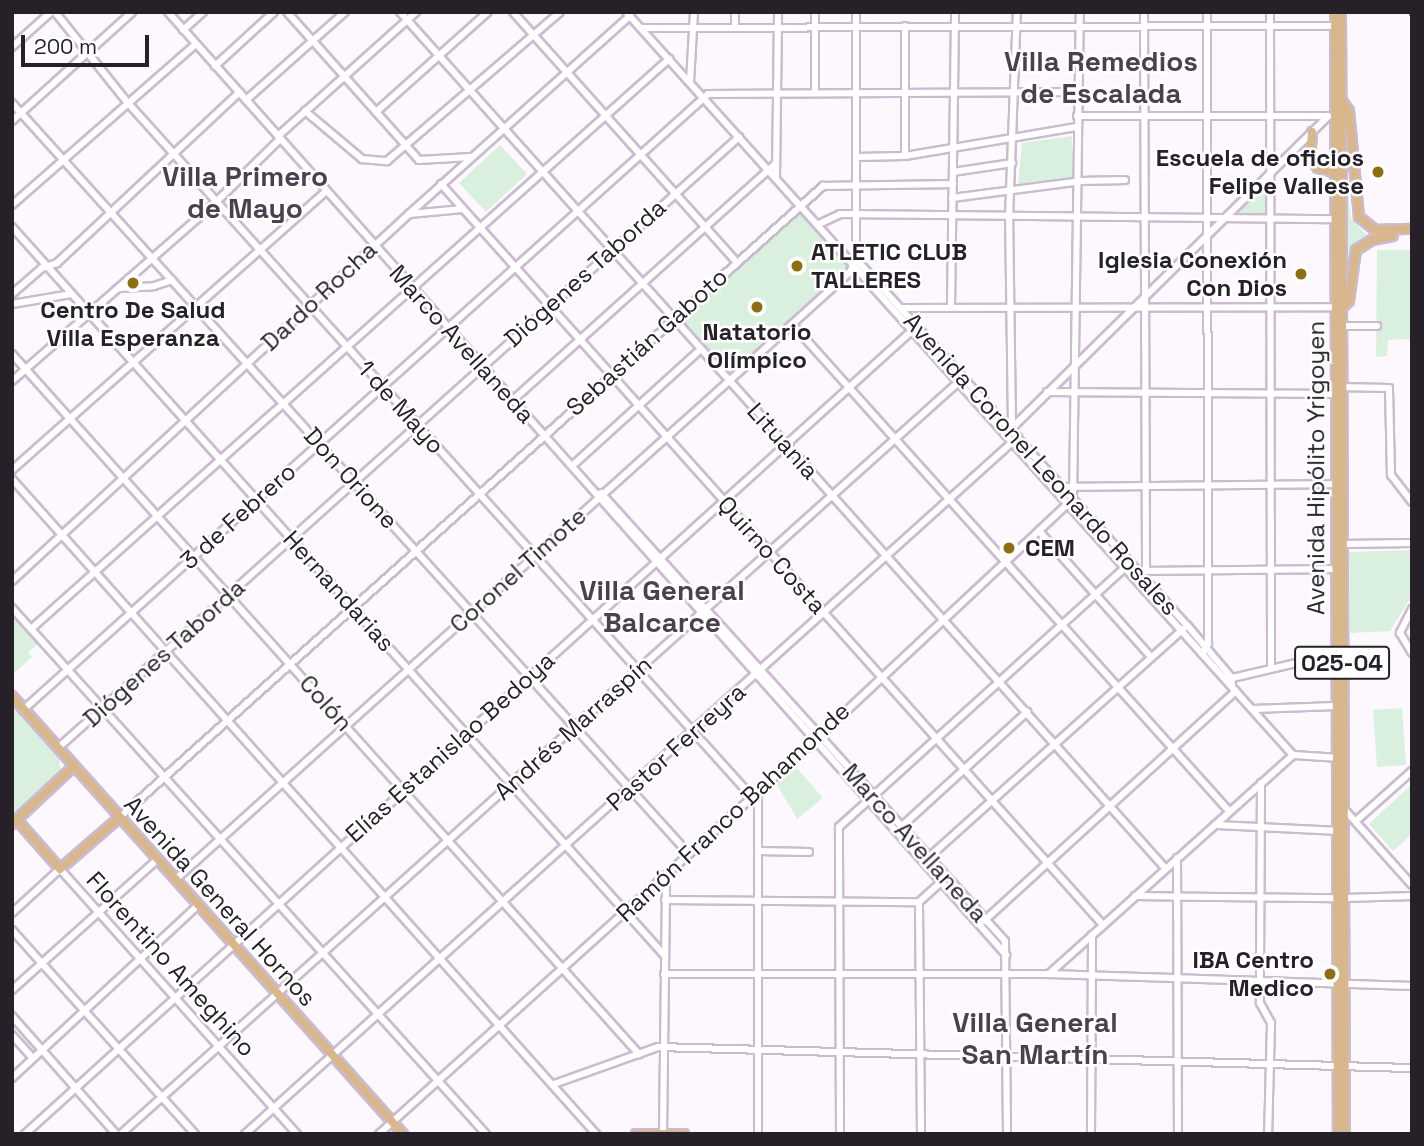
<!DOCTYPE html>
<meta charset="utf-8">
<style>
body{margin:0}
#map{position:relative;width:1424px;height:1146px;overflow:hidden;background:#fcf8fd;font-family:"Space Grotesk",sans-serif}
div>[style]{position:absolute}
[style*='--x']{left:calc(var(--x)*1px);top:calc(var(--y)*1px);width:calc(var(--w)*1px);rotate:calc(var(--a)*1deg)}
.green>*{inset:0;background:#daf0df}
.roads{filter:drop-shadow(2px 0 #cbbbd1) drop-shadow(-2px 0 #cbbbd1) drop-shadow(0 2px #cbbbd1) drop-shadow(0 -2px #cbbbd1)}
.minor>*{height:6px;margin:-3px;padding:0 3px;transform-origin:3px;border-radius:3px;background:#fff}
.major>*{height:8px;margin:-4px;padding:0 4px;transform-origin:4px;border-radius:4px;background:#d9b78c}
.rail>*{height:2px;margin-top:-1px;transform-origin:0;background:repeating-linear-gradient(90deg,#625d64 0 3.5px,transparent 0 10.5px)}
.dots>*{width:19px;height:19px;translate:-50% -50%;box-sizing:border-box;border:4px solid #fff;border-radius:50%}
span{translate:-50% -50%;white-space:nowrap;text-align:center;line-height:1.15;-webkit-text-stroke:5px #fff;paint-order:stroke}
.shield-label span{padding:2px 5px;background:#fff;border:2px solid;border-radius:5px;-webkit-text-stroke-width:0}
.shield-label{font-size:23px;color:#262028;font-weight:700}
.poi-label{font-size:24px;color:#262028;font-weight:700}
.right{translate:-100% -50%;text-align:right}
.left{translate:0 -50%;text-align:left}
.street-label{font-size:24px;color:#262028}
.quarter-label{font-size:28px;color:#4b3f50;font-weight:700}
.frame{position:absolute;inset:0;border:14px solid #262028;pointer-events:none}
.scale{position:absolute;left:21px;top:35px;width:128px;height:32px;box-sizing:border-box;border:4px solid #262028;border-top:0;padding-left:9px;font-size:21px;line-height:24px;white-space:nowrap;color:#262028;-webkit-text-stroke:5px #fff;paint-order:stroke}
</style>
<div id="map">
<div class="green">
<div style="clip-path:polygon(1072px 136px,1072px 177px,1018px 184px,1022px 143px)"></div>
<div style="clip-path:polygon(500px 145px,527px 174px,486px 212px,459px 183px)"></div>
<div style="clip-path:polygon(1267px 178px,1267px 215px,1230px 215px)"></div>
<div style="clip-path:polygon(1347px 184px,1351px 218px,1369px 238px,1351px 255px,1347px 285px)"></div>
<div style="clip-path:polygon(800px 210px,850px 268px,729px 374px,681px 319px)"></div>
<div style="clip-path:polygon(1377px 250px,1412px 250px,1412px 339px,1388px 340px,1387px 356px,1376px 357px)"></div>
<div style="clip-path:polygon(1412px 550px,1412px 596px,1390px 631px,1350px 633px,1349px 552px)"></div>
<div style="clip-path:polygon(12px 615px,38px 644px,28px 652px,32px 657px,12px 675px)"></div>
<div style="clip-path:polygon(12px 707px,59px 757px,61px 773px,12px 817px)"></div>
<div style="clip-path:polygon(1402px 708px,1406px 765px,1377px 767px,1373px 710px)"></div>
<div style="clip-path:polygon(795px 766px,823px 798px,797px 819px,776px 783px)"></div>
<div style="clip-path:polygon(1412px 784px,1412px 834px,1393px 851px,1369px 824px)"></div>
</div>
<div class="roads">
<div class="minor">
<div style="--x:55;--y:12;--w:117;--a:51.3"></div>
<div style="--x:128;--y:103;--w:933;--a:48.04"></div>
<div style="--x:168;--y:12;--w:1262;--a:48.37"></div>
<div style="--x:287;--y:12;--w:198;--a:48.3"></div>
<div style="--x:419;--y:160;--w:52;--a:-3.3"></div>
<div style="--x:400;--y:12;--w:1149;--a:48.21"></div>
<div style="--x:513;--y:12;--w:334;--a:48.2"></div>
<div style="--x:626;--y:12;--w:998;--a:48.09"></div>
<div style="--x:1293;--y:755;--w:48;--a:3.6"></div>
<div style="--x:1144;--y:12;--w:558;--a:89.79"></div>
<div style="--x:1270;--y:12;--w:655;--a:89.91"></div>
<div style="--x:905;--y:26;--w:130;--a:90"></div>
<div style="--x:735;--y:27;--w:15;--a:-90"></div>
<div style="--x:641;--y:28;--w:694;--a:-0.17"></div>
<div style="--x:183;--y:30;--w:27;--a:-42"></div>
<div style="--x:12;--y:47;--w:52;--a:-41.9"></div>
<div style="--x:215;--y:66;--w:80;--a:-42.5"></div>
<div style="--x:690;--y:82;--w:70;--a:-86.7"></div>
<div style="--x:815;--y:93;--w:81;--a:-90"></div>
<div style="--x:246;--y:100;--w:132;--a:-41.6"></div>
<div style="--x:12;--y:103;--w:1011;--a:47.97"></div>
<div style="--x:305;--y:111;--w:75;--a:40.1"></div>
<div style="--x:362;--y:159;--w:25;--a:5"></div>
<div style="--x:387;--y:161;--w:228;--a:-40.7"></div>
<div style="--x:376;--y:112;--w:150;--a:-41.8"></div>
<div style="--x:1077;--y:116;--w:251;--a:0"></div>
<div style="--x:12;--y:121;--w:162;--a:-42.2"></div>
<div style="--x:278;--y:136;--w:186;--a:-41.9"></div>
<div style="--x:856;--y:157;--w:49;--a:-1.2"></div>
<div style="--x:905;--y:156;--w:174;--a:-9.6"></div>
<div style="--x:953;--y:172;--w:60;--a:-8.7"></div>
<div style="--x:776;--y:178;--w:166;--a:-89.3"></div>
<div style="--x:441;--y:184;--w:994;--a:48.22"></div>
<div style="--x:952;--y:198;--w:131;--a:-7.5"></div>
<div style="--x:1082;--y:181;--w:43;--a:-1.3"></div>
<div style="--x:12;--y:205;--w:244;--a:-41.2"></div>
<div style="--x:409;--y:214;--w:54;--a:-5.3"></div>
<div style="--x:819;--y:224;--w:23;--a:-25"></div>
<div style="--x:840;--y:214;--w:495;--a:0.6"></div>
<div style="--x:12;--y:227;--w:979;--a:48.15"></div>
<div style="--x:855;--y:258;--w:495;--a:47.9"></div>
<div style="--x:1187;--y:625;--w:68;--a:49.8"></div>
<div style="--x:1231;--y:677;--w:9;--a:84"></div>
<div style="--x:119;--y:288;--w:35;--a:-3"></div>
<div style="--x:154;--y:286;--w:19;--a:-18"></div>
<div style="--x:12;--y:294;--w:40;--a:-41"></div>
<div style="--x:42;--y:268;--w:16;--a:-18"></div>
<div style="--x:57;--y:263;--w:250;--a:-43.1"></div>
<div style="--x:12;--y:304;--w:60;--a:-9.6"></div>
<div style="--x:951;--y:305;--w:293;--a:-89.2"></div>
<div style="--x:901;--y:308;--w:439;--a:-0.1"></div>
<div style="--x:792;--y:324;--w:654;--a:48.1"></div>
<div style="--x:1343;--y:326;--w:34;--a:0"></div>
<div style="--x:12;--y:354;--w:940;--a:48.15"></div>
<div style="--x:12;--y:381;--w:266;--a:-41.2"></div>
<div style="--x:212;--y:206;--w:95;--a:-44.6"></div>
<div style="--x:1339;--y:387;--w:50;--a:1.1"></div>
<div style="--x:1389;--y:388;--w:87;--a:88.7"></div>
<div style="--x:1391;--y:475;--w:34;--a:52"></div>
<div style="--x:1047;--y:392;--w:292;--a:0.4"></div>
<div style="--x:513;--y:400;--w:354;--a:-42"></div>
<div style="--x:1012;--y:425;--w:208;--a:-90.8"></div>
<div style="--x:1009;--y:217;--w:205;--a:-87.8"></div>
<div style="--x:1009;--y:431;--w:448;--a:-44.6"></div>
<div style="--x:572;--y:466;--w:173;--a:-42.2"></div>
<div style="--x:12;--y:470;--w:420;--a:-41.6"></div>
<div style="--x:12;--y:479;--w:878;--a:48.28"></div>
<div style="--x:1059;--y:487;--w:279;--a:-0.6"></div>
<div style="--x:601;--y:493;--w:603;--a:47.96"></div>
<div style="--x:1005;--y:941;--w:193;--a:89.4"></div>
<div style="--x:1040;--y:532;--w:167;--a:48.4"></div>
<div style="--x:1343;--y:544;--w:69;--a:-0.8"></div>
<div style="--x:1143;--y:571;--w:196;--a:-0.6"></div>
<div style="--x:12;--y:581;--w:541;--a:-42.75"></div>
<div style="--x:409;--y:214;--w:297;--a:-41.9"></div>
<div style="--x:12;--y:608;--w:708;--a:47.98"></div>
<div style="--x:1412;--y:609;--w:27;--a:117"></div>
<div style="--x:1400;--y:633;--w:23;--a:59"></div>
<div style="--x:31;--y:629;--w:856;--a:-41.78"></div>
<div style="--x:1202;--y:654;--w:12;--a:-59"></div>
<div style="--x:1208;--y:644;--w:632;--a:-90.09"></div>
<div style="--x:1228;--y:679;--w:110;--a:-13.2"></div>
<div style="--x:1253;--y:709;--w:83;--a:-2.1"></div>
<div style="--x:23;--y:710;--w:921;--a:-41.96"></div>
<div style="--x:708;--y:94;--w:371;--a:-0.3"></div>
<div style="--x:58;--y:748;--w:915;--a:-41.9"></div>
<div style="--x:1261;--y:783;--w:220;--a:90.3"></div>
<div style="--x:1260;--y:1003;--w:23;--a:61"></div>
<div style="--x:1271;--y:1023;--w:111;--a:91.5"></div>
<div style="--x:758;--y:792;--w:342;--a:90"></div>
<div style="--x:1344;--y:809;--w:102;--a:48.2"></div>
<div style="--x:120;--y:817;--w:945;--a:-41.91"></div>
<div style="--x:823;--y:186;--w:130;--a:-0.9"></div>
<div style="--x:1357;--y:820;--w:74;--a:-41.7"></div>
<div style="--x:1215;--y:825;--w:122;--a:2.8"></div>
<div style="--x:901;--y:827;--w:171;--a:-42.4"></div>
<div style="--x:758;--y:851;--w:51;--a:1.1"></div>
<div style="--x:928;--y:858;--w:343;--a:-41.9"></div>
<div style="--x:1177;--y:858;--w:276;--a:89.8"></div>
<div style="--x:176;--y:879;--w:907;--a:-42.01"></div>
<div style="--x:850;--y:272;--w:14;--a:-65"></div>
<div style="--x:856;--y:259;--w:247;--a:-90"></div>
<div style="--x:1135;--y:896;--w:203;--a:0.6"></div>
<div style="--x:1345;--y:898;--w:67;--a:-1.7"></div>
<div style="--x:665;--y:900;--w:254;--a:0.5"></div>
<div style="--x:12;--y:913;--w:65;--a:-42.5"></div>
<div style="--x:60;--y:869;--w:356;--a:48.2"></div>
<div style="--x:984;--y:921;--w:341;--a:-42.4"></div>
<div style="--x:12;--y:930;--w:274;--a:48.1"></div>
<div style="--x:664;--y:974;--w:385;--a:0"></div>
<div style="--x:1049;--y:974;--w:363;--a:1.9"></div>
<div style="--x:1049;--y:974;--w:328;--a:-41.9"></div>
<div style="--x:12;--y:990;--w:196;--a:-41.9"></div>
<div style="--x:12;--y:1016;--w:157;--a:48.6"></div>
<div style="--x:12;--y:1035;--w:31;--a:48"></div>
<div style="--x:12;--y:1078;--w:254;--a:-42.9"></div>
<div style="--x:554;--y:1084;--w:110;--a:-19.6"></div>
<div style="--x:658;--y:1047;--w:754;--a:1.6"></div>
<div style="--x:25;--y:1134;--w:1204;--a:-42.17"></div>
<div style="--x:121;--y:1134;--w:1132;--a:-41.92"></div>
<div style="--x:245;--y:1134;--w:1041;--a:-42.04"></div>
<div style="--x:379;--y:1134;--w:582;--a:-42.08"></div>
<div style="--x:811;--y:744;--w:359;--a:-43.1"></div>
<div style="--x:1073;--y:499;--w:487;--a:-89.2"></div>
<div style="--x:663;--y:1134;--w:259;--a:-89.3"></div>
<div style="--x:840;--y:1134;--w:307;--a:-90.2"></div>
<div style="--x:839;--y:827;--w:393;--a:-42.2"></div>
<div style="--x:921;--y:1134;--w:232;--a:-90.5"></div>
<div style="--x:919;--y:902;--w:28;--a:-42"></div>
<div style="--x:1091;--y:1134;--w:199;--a:-89.7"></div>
</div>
<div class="major">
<div style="--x:1335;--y:12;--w:1122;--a:89.85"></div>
<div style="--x:1341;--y:12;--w:1122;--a:89.8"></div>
<div style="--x:1342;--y:101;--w:12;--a:55"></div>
<div style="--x:1349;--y:111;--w:106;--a:84.6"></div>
<div style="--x:1359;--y:217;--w:21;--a:39"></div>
<div style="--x:1375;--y:230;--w:37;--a:-2"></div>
<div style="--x:1312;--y:132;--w:27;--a:94"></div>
<div style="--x:1310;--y:159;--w:12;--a:48"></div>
<div style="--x:1318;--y:168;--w:23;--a:15"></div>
<div style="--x:1343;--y:307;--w:8;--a:-45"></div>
<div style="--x:1349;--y:301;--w:51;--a:-82.2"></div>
<div style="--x:1356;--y:250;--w:19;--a:-32"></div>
<div style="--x:1372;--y:240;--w:21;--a:-11"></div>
<div style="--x:12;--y:696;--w:587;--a:48.24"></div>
<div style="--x:17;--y:820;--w:65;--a:48.7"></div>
<div style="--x:60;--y:869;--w:79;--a:-40.9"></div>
<div style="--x:12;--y:824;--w:85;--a:-43.1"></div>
<div style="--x:636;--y:1134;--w:48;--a:0"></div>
</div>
</div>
<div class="rail">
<div style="--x:1410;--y:12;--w:18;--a:84"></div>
</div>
<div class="dots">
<div style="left:1378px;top:172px;background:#8c6f12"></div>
<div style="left:797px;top:266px;background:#8c6f12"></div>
<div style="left:1301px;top:274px;background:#8c6f12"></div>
<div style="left:133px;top:283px;background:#8c6f12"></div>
<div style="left:757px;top:307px;background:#8c6f12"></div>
<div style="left:1009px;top:548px;background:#8c6f12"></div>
<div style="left:1330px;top:974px;background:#8c6f12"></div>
</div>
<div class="shield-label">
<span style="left:1342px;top:663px">025-04</span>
</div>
<div class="poi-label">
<span class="right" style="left:1364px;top:172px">Escuela de oficios<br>Felipe Vallese</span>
<span class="left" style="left:811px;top:266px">ATLETIC CLUB<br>TALLERES</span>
<span class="right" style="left:1287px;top:274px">Iglesia Conexión<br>Con Dios</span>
<span style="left:133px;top:324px">Centro De Salud<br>Villa Esperanza</span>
<span style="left:757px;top:346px">Natatorio<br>Olímpico</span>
<span class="left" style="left:1025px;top:548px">CEM</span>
<span class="right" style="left:1314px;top:974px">IBA Centro<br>Medico</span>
</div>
<div class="street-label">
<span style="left:585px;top:273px;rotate:-42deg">Diógenes Taborda</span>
<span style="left:319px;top:296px;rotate:-43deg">Dardo Rocha</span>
<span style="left:647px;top:342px;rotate:-42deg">Sebastián Gaboto</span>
<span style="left:462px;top:344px;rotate:48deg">Marco Avellaneda</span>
<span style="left:401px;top:407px;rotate:48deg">1 de Mayo</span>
<span style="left:783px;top:441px;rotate:48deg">Lituania</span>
<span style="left:1041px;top:464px;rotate:48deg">Avenida Coronel Leonardo Rosales</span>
<span style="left:1316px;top:468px;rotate:-90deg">Avenida Hipólito Yrigoyen</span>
<span style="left:351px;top:478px;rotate:48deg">Don Orione</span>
<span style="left:238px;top:516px;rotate:-42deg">3 de Febrero</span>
<span style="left:772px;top:555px;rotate:48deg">Quirno Costa</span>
<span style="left:518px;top:570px;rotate:-42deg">Coronel Timote</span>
<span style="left:339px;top:591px;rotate:48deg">Hernandarias</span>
<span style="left:164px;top:653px;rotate:-42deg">Diógenes Taborda</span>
<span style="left:326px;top:703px;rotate:48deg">Colón</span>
<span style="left:573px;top:728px;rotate:-42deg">Andrés Marraspín</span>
<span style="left:450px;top:747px;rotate:-42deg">Elías Estanislao Bedoya</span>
<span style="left:676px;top:747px;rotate:-42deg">Pastor Ferreyra</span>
<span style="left:733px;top:812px;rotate:-43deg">Ramón Franco Bahamonde</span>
<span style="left:915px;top:843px;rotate:48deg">Marco Avellaneda</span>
<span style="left:220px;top:901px;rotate:48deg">Avenida General Hornos</span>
<span style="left:171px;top:964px;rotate:48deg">Florentino Ameghino</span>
</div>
<div class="quarter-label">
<span style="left:1101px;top:77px">Villa Remedios<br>de Escalada</span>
<span style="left:245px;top:192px">Villa Primero<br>de Mayo</span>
<span style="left:662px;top:606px">Villa General<br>Balcarce</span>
<span style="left:1035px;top:1038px">Villa General<br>San Martín</span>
</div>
<div class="frame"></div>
<div class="scale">200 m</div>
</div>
